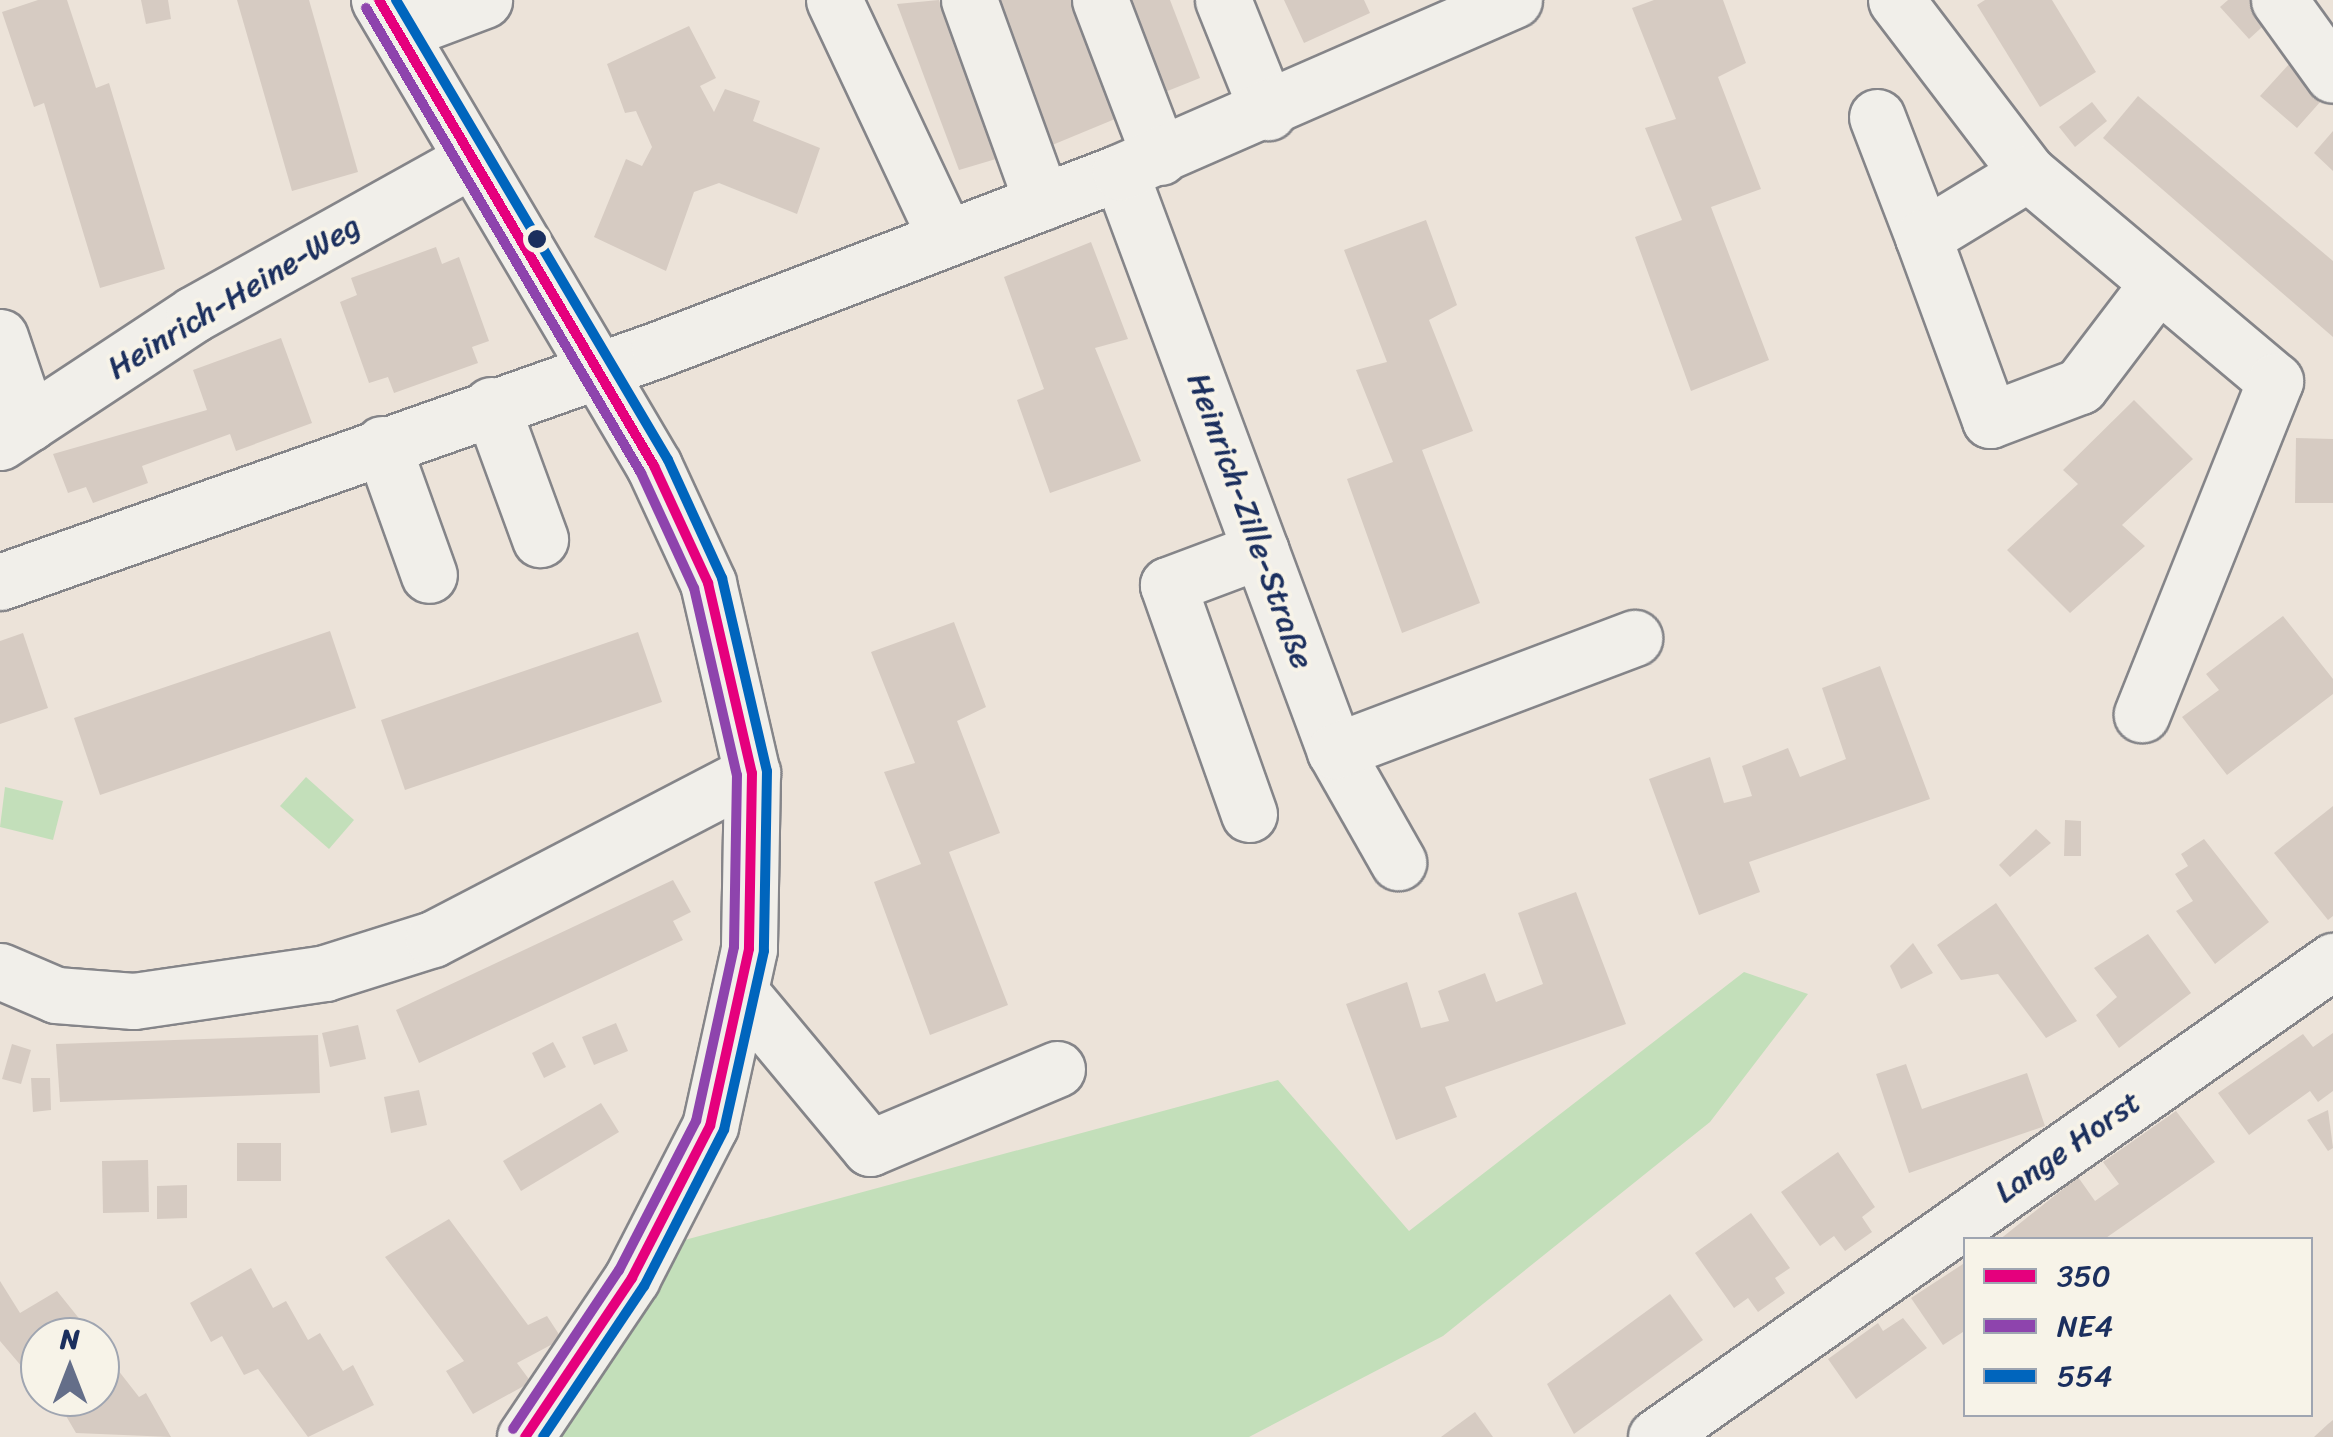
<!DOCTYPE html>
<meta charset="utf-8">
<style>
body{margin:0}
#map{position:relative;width:2333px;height:1437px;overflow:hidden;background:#ece3d9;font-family:Sriracha,sans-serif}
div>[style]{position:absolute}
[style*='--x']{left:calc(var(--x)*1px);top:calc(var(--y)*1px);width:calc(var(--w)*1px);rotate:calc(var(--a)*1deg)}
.green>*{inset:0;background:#c3dfba}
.building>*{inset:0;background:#d6cbc2}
.roads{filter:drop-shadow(2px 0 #858589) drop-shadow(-2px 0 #858589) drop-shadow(0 2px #858589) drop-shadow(0 -2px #858589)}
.minor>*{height:55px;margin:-27.5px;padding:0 27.5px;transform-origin:27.5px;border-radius:27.5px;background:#f1efea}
.bus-1>*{height:10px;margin:-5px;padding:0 5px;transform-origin:5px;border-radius:5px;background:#e5007d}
.bus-2>*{height:10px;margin:-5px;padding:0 5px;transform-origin:5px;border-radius:5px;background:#8e44ad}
.bus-3>*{height:10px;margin:-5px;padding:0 5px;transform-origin:5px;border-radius:5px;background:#0065bd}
.dots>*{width:28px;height:28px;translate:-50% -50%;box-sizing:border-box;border:5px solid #f7f3e8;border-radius:50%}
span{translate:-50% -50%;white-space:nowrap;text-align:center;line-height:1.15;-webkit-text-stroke:8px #f7f3e8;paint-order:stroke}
.street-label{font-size:32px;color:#1b2f5e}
.legend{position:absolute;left:1963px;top:1237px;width:350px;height:180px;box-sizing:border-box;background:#f7f3e8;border:2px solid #9fa5b1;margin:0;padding:12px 18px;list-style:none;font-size:30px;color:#1b2f5e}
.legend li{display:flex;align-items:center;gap:20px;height:50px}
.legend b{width:50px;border:2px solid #9fa5b1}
.north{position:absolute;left:20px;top:1317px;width:100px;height:100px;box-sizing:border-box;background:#f7f3e8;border:2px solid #9fa5b1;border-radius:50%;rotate:0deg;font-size:28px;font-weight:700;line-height:40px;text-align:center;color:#1b2f5e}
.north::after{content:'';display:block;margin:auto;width:35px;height:45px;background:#646e89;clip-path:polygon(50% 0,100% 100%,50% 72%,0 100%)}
</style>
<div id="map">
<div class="green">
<div style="clip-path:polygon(306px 777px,354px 820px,329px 849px,280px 806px)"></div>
<div style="clip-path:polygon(5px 787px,63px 801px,53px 840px,0 827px)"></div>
<div style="clip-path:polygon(1744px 972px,1808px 994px,1710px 1122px,1443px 1336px,1249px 1437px,550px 1437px,681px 1241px,1278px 1080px,1409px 1231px)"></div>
</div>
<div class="building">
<div style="clip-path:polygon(38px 0,67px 0,96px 88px,109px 83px,165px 269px,100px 288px,44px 103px,34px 107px,2px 12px)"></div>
<div style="clip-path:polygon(141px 0,168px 0,171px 19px,146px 24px)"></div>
<div style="clip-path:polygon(237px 0,309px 0,358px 172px,292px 191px)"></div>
<div style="clip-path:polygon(939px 0,996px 159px,959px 170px,897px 4px)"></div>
<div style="clip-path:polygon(992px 0,1071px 0,1115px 119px,1045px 148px)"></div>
<div style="clip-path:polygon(1123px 0,1170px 0,1200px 78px,1160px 94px)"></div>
<div style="clip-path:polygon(1284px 0,1364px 0,1370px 13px,1304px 43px)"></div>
<div style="clip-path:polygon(1654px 0,1723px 0,1746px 63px,1718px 77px,1761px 189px,1711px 207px,1769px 360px,1691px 391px,1635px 237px,1682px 220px,1645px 128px,1676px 119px,1632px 8px)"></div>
<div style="clip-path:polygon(1985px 0,2052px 0,2096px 72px,2040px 107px,1977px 5px)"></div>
<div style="clip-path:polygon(2228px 0,2256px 0,2272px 18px,2249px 39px,2220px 7px)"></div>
<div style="clip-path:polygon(689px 26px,716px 78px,700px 86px,714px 112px,725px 89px,760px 101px,753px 121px,820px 148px,797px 214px,719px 183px,694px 192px,666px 271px,594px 237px,626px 159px,642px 166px,652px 147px,636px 111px,625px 113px,607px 64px)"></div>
<div style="clip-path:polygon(2291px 62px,2314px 77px,2305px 88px,2321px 101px,2297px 128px,2260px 96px)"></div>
<div style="clip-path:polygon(2138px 96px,2333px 261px,2333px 337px,2103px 138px)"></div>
<div style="clip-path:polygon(2092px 102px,2107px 121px,2075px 147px,2059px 127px)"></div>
<div style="clip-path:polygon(2333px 131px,2333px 171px,2314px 153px)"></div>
<div style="clip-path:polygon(1426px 220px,1457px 305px,1429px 320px,1473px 431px,1422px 450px,1480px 603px,1402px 633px,1347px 479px,1393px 462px,1356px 370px,1387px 362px,1344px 250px)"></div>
<div style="clip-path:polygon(1091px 242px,1128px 339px,1095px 348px,1141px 461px,1050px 493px,1017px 400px,1044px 389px,1004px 277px)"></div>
<div style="clip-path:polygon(436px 247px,442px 264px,459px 257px,489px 341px,472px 347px,478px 363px,394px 393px,388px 377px,369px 383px,340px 302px,357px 295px,351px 278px)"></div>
<div style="clip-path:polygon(281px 338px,312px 423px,236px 451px,230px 434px,142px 466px,148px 483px,93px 503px,86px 487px,68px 493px,53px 454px,207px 410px,193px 370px)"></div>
<div style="clip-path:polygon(2134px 400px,2193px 459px,2122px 525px,2145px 546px,2070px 613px,2007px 550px,2078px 484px,2063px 470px)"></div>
<div style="clip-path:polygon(2296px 438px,2333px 439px,2333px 503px,2295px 503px)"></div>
<div style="clip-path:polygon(2283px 616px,2333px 679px,2333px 694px,2227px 775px,2182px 717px,2219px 690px,2206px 674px)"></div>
<div style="clip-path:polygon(954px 622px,986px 707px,957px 721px,1000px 833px,949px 852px,1008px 1005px,930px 1035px,874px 882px,921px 864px,884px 772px,915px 763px,871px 652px)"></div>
<div style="clip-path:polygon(330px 631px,356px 708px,100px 795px,74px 718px)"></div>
<div style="clip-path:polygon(638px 632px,662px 702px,405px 790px,381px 720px)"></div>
<div style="clip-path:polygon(23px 633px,48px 708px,0 724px,0 641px)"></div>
<div style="clip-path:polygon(1880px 666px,1930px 799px,1749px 862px,1760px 892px,1699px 915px,1649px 779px,1710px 757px,1724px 803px,1752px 796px,1742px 766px,1788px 748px,1800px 777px,1846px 759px,1822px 688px)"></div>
<div style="clip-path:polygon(2333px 806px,2333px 916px,2328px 920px,2274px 853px)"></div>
<div style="clip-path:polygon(2065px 820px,2081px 821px,2081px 856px,2064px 856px)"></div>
<div style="clip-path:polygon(2036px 829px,2051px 843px,2010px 877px,1999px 865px)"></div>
<div style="clip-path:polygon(2204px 839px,2269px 922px,2215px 964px,2176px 911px,2193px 901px,2175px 874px,2188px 866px,2181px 854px)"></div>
<div style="clip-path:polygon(673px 880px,691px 912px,673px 921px,683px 940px,419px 1063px,396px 1010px)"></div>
<div style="clip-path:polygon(1576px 892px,1626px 1024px,1445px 1087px,1457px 1117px,1396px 1140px,1346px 1004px,1407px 982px,1421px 1028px,1449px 1021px,1438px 991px,1485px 973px,1496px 1002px,1543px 984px,1518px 913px)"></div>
<div style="clip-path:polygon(1996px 903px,2077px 1021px,2046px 1038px,1998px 974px,1961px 980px,1937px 945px)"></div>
<div style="clip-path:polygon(2148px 934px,2191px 993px,2119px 1048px,2096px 1015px,2117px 997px,2094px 968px)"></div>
<div style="clip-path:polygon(1913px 943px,1933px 973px,1901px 989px,1890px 966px)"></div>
<div style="clip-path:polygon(616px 1023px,628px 1051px,594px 1065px,582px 1037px)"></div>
<div style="clip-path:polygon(358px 1025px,366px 1059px,330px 1067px,322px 1033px)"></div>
<div style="clip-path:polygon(2333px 1033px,2333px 1091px,2318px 1102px,2310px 1091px,2249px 1135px,2218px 1093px,2303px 1034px,2313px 1047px)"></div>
<div style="clip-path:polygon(318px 1035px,320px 1093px,60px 1102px,56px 1044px)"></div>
<div style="clip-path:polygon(553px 1042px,566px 1067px,544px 1078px,532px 1053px)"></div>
<div style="clip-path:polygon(12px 1044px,31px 1050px,21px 1084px,2px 1079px)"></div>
<div style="clip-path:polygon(1906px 1064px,1922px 1109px,2027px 1073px,2045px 1126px,1909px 1173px,1876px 1074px)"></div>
<div style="clip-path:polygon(31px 1078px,50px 1078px,51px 1110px,33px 1112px)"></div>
<div style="clip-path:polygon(419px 1090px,427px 1125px,391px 1133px,384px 1097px)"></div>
<div style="clip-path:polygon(601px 1103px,619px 1132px,521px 1191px,503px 1161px)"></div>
<div style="clip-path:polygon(2328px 1110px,2333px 1148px,2328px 1151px,2307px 1120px)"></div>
<div style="clip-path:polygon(2176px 1111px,2215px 1162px,2103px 1240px,1999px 1240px,2078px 1177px,2095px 1201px,2119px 1184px,2103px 1162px)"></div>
<div style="clip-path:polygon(237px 1143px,281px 1143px,281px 1181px,237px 1181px)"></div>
<div style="clip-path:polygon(1838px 1152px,1875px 1207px,1862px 1217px,1872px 1232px,1845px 1251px,1834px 1236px,1820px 1246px,1781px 1192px)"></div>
<div style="clip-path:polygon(148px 1160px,149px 1212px,103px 1213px,102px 1161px)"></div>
<div style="clip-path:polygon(187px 1185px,187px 1218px,157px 1219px,157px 1186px)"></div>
<div style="clip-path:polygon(1751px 1213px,1790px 1268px,1775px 1278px,1785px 1293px,1758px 1312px,1748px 1298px,1734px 1308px,1695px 1253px)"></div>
<div style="clip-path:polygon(449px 1219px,528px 1325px,547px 1316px,562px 1339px,517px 1363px,531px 1382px,473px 1414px,446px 1371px,464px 1361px,385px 1257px)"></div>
<div style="clip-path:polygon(1966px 1262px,1966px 1330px,1943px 1345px,1911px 1298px)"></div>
<div style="clip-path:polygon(251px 1268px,273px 1308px,286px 1301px,308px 1340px,320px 1333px,343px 1371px,353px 1365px,374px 1405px,308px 1437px,258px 1369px,244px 1375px,222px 1336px,211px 1342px,190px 1303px)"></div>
<div style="clip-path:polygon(0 1281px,20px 1313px,57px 1291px,94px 1337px,40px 1337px,40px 1388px,0 1341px)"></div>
<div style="clip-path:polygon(1670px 1294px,1703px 1340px,1574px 1434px,1547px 1384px)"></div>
<div style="clip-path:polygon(1903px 1318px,1927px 1348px,1856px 1399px,1828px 1359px,1878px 1323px,1883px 1331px)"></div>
<div style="clip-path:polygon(100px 1347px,139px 1397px,146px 1393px,171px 1437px,76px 1433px,55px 1397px,100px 1397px)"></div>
<div style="clip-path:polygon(1475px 1412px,1493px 1437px,1441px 1437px)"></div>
<div style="clip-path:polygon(2333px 1420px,2333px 1437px,2314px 1437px,2328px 1424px)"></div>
</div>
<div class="roads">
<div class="minor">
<div style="--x:379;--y:0;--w:541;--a:59.45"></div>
<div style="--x:654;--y:466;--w:129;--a:65.2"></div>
<div style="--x:708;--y:583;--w:195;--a:77"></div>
<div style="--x:752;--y:773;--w:176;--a:91"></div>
<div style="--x:749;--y:949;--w:181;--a:102.4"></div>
<div style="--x:710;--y:1126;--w:171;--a:117.2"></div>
<div style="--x:632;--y:1278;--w:192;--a:123.9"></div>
<div style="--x:834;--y:0;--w:261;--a:64.8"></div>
<div style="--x:969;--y:0;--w:215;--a:70.1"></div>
<div style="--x:1100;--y:0;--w:168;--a:69.1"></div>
<div style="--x:1223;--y:0;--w:121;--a:68.1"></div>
<div style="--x:1896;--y:0;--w:218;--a:52.7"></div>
<div style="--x:2028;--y:173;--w:323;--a:40.1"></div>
<div style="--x:2275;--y:381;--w:359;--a:111.8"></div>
<div style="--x:2279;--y:0;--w:92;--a:54.2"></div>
<div style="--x:399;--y:32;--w:91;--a:-20.6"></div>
<div style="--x:1877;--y:117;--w:129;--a:69"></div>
<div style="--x:1120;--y:172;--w:618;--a:69.63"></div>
<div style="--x:1335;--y:751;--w:128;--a:60.4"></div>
<div style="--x:2028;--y:173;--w:123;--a:148.6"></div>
<div style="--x:1923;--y:237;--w:195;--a:69.9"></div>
<div style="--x:1990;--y:420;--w:96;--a:-20.7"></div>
<div style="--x:2080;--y:386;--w:126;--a:-52.8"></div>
<div style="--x:0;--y:337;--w:91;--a:71.4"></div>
<div style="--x:491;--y:405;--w:143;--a:69.9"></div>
<div style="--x:0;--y:442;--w:232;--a:-33.4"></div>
<div style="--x:194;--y:314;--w:319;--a:-29.1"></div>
<div style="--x:382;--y:444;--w:139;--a:70.3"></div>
<div style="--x:0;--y:582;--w:699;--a:-19.47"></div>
<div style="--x:659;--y:349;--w:494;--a:-21"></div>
<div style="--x:1120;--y:172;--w:430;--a:-23.6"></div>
<div style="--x:1335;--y:751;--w:320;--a:-20.7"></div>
<div style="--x:1249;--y:814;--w:243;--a:-109.5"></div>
<div style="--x:1168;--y:585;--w:99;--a:-20.6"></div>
<div style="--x:0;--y:971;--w:61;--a:23.2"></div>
<div style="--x:56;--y:995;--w:78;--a:4.4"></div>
<div style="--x:134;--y:1001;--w:193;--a:-8.3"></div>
<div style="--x:325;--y:973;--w:113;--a:-17.5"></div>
<div style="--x:433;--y:939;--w:360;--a:-27.5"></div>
<div style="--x:740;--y:992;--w:203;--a:50.2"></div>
<div style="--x:870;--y:1148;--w:203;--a:-22.9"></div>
<div style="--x:1656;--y:1437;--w:828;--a:-35.11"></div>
</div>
</div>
<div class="bus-1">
<div style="--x:379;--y:0;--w:541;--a:59.45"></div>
<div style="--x:654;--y:466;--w:129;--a:65.2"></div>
<div style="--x:708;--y:583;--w:195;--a:77"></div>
<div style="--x:752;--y:773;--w:176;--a:91"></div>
<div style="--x:749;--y:949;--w:181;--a:102.4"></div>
<div style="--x:710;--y:1126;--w:171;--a:117.2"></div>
<div style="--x:632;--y:1278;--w:192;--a:123.9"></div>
</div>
<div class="bus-2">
<div style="--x:366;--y:8;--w:540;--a:59.4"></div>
<div style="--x:641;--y:473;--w:127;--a:65.3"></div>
<div style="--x:694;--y:588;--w:192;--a:77.1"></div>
<div style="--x:737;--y:775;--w:172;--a:91"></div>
<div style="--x:734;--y:947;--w:178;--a:102.3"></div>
<div style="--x:696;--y:1121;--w:168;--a:117.3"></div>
<div style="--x:619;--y:1270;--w:191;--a:123.7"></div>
</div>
<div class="bus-3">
<div style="--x:396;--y:0;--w:534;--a:59.4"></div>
<div style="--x:668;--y:460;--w:130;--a:65.4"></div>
<div style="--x:722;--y:578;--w:198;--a:76.9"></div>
<div style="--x:767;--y:771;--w:180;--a:91"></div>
<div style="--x:764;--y:951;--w:183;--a:102.6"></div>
<div style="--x:724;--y:1130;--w:175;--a:117.1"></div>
<div style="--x:644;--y:1286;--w:182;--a:123.8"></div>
</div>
<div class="dots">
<div style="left:537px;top:239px;background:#1b2f5e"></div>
</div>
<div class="street-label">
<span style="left:234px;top:297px;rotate:-31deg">Heinrich-Heine-Weg</span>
<span style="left:1250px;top:521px;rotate:70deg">Heinrich-Zille-Straße</span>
<span style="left:2068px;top:1147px;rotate:-35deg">Lange Horst</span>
</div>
<ul class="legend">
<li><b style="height:12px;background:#e5007d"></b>350</li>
<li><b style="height:12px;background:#8e44ad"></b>NE4</li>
<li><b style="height:12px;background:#0065bd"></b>554</li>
</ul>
<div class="north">N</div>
</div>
